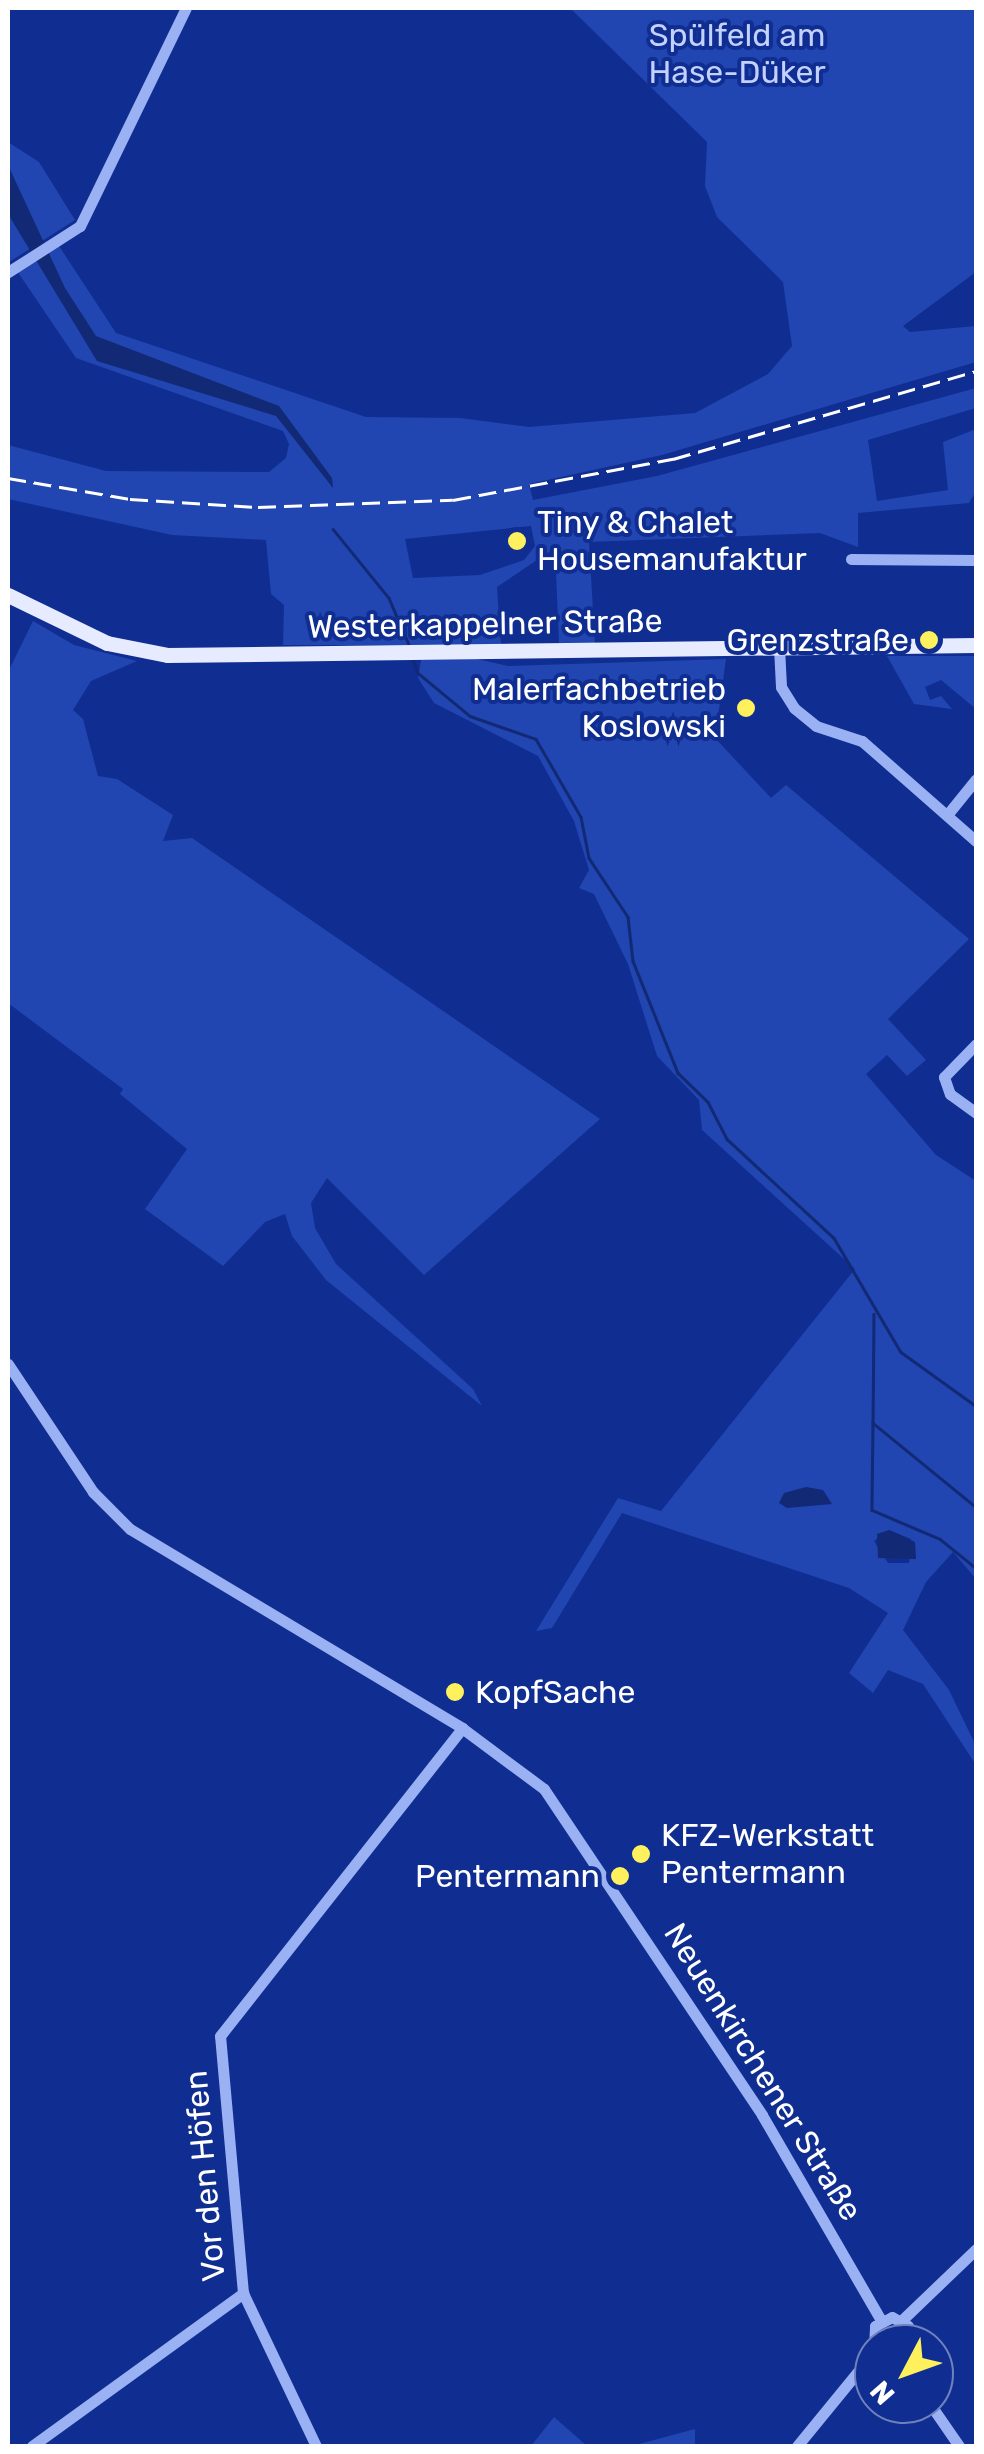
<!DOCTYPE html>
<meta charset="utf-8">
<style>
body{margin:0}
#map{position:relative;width:984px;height:2454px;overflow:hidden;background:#102e91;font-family:Rubik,sans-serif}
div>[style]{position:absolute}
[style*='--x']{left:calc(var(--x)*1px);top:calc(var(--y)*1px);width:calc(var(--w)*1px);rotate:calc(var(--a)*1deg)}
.green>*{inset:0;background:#2145b1}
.water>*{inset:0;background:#122975}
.stream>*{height:2.5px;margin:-1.25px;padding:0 1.25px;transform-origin:1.25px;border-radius:1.25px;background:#122975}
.minor>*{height:11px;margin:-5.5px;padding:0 5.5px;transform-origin:5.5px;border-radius:5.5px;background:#9ab1f3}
.major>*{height:15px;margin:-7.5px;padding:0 7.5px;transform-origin:7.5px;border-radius:7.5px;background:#e7ebff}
.rail>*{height:2.5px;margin-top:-1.25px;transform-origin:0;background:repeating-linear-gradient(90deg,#fff 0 18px,transparent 0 26px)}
.dots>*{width:28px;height:28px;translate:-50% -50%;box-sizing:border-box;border:5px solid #102e91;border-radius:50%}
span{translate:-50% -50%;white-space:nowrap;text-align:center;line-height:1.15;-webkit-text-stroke:8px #102e91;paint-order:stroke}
.park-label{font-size:32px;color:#c2d1fe}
.poi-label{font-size:32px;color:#fff}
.left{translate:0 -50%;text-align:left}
.right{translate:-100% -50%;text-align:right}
.street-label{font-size:32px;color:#fff}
.frame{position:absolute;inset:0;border:10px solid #fff;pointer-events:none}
.north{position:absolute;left:854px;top:2324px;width:100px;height:100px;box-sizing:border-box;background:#102e91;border:2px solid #7082bd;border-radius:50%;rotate:229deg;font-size:28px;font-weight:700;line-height:40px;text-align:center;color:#fff}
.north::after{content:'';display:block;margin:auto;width:35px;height:45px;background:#fff15d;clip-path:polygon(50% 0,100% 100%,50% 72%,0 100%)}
</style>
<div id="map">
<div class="green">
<div style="clip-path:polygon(evenodd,570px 8px,976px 8px,976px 272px,903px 326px,910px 332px,976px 326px,976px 362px,662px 455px,529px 484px,533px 500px,657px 476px,976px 388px,976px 408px,868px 440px,877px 501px,948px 490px,943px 442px,976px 429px,976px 491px,969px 503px,858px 513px,858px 547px,820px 533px,589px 542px,595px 644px,559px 643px,555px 548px,497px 587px,501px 645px,283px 645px,284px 605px,271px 594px,266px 540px,172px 535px,8px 499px,8px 445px,106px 471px,269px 472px,286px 458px,289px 444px,283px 431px,76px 358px,17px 271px,59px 246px,116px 333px,366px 417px,460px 418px,529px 427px,695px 413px,768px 374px,792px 346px,783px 282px,717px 217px,705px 186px,707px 142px,570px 8px,531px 526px,535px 546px,524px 560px,480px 575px,413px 578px,405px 539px,531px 526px)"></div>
<div style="clip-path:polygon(8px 142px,39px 162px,75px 220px,9px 262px)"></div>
<div style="clip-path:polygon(33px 621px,74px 645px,137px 661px,91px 681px,73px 710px,83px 719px,98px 776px,117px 779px,173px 815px,163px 841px,192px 838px,600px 1119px,424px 1275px,327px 1178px,311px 1203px,315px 1228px,336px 1264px,473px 1389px,482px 1406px,326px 1280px,292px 1236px,285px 1214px,265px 1222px,223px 1266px,145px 1209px,187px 1149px,120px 1094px,123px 1089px,8px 1003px,8px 672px)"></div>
<div style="clip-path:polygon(887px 656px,974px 656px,976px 709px,941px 680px,925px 687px,930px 700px,941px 696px,952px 709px,914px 704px)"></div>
<div style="clip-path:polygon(evenodd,477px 659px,508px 666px,726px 659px,715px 738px,771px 798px,786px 785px,969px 939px,888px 1019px,926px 1060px,907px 1076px,887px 1055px,866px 1074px,936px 1155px,976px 1181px,976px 1579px,953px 1552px,926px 1582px,903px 1630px,949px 1690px,976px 1746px,976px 1765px,923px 1684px,888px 1670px,873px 1693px,849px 1673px,888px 1613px,849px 1588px,622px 1513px,552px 1628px,536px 1631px,618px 1498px,661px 1511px,855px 1269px,702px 1130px,699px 1100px,657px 1056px,628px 964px,594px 894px,579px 888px,589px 870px,574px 821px,538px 756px,434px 703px,418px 678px,421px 660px,477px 659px,889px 1530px,911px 1539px,909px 1563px,888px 1563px,874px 1541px,889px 1530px)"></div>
<div style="clip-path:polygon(554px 2417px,587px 2446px,531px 2446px)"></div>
<div style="clip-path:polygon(695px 2429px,695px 2446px,635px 2446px,639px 2444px)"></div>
</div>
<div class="water">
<div style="clip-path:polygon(8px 165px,65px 288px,96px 336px,279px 406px,332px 478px,333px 488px,276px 416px,97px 361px,8px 214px)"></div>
<div style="clip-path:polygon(806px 1487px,823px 1490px,832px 1504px,787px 1508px,779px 1503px,784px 1493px)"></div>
<div style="clip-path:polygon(889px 1530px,915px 1542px,916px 1559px,878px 1558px,877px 1534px)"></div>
</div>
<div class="stream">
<div style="--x:333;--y:529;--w:89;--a:50.9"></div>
<div style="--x:389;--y:598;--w:53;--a:66.8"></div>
<div style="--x:413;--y:660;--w:14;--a:69"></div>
<div style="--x:418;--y:673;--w:67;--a:39.6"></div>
<div style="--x:470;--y:716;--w:70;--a:19.2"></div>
<div style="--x:536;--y:739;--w:90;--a:60"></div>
<div style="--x:581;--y:817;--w:42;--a:79"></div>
<div style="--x:589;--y:858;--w:71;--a:56.5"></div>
<div style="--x:628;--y:917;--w:44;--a:83.5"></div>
<div style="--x:633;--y:961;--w:121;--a:68.1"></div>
<div style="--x:678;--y:1073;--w:42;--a:44"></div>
<div style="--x:708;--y:1102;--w:42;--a:62.8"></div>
<div style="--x:727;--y:1139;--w:146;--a:42.8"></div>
<div style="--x:834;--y:1238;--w:132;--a:59.6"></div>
<div style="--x:901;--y:1352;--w:92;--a:35.8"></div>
<div style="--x:874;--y:1314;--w:109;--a:90.5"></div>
<div style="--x:873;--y:1423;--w:133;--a:39.2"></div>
<div style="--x:873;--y:1423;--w:87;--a:90.7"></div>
<div style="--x:872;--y:1510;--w:74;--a:23.1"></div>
<div style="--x:940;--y:1539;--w:46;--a:38.9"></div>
</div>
<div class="minor">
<div style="--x:8;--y:272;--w:85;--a:-32.6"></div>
<div style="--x:80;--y:226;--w:242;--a:-64.1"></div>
<div style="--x:851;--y:559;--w:125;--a:0.5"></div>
<div style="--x:779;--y:647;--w:40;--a:87.1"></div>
<div style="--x:781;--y:687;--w:25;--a:58"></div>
<div style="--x:794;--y:708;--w:28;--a:39"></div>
<div style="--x:816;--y:726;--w:48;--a:18.1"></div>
<div style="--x:862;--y:741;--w:152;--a:41.3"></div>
<div style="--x:947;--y:815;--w:46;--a:-51.1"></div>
<div style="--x:976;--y:1044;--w:46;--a:134.1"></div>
<div style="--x:944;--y:1077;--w:18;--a:71"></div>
<div style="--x:950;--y:1094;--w:32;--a:36"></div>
<div style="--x:8;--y:1364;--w:154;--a:56.4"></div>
<div style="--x:93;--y:1492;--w:52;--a:45"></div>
<div style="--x:130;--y:1529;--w:387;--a:30.9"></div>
<div style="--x:462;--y:1728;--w:102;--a:36.6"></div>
<div style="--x:544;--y:1789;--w:392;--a:56.2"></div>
<div style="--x:762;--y:2115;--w:237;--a:59.9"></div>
<div style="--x:902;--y:2320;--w:103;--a:-43.8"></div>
<div style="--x:874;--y:2347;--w:21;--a:-87"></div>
<div style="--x:875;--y:2326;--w:19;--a:-28"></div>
<div style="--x:892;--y:2317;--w:18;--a:29"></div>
<div style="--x:908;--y:2326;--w:18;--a:84"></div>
<div style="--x:930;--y:2404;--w:51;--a:55.4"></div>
<div style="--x:32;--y:2446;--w:261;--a:-35.9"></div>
<div style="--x:316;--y:2446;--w:170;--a:-115.5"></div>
<div style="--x:243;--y:2293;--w:258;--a:-95.1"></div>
<div style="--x:220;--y:2036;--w:392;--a:-51.8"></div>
<div style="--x:797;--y:2446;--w:122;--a:-50.7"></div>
</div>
<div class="major">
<div style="--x:8;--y:595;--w:110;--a:25.9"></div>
<div style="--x:107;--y:643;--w:61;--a:11.3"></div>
<div style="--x:167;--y:655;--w:809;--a:-0.71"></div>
</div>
<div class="rail">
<div style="--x:8;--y:478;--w:124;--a:9.8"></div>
<div style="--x:130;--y:499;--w:128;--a:3.6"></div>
<div style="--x:258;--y:507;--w:195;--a:-2.1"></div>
<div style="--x:453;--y:500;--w:224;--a:-10.6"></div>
<div style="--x:673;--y:459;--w:316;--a:-16.2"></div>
</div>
<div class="dots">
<div style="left:517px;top:541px;background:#fff15d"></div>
<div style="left:929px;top:640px;background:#fff15d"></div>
<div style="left:746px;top:708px;background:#fff15d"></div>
<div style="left:455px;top:1692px;background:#fff15d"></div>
<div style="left:641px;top:1854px;background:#fff15d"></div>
<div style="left:620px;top:1876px;background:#fff15d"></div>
</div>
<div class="park-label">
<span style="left:737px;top:54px">Spülfeld am<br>Hase-Düker</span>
</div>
<div class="poi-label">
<span class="left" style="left:537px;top:541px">Tiny &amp; Chalet<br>Housemanufaktur</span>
<span class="right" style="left:909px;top:640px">Grenzstraße</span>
<span class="right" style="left:726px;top:708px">Malerfachbetrieb<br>Koslowski</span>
<span class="left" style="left:475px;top:1692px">KopfSache</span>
<span class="left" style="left:661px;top:1854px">KFZ-Werkstatt<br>Pentermann</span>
<span class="right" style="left:600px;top:1876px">Pentermann</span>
</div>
<div class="street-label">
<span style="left:485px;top:624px;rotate:-1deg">Westerkappelner Straße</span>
<span style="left:763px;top:2072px;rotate:58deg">Neuenkirchener Straße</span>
<span style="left:205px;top:2176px;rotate:-95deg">Vor den Höfen</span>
</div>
<div class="frame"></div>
<div class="north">N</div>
</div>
